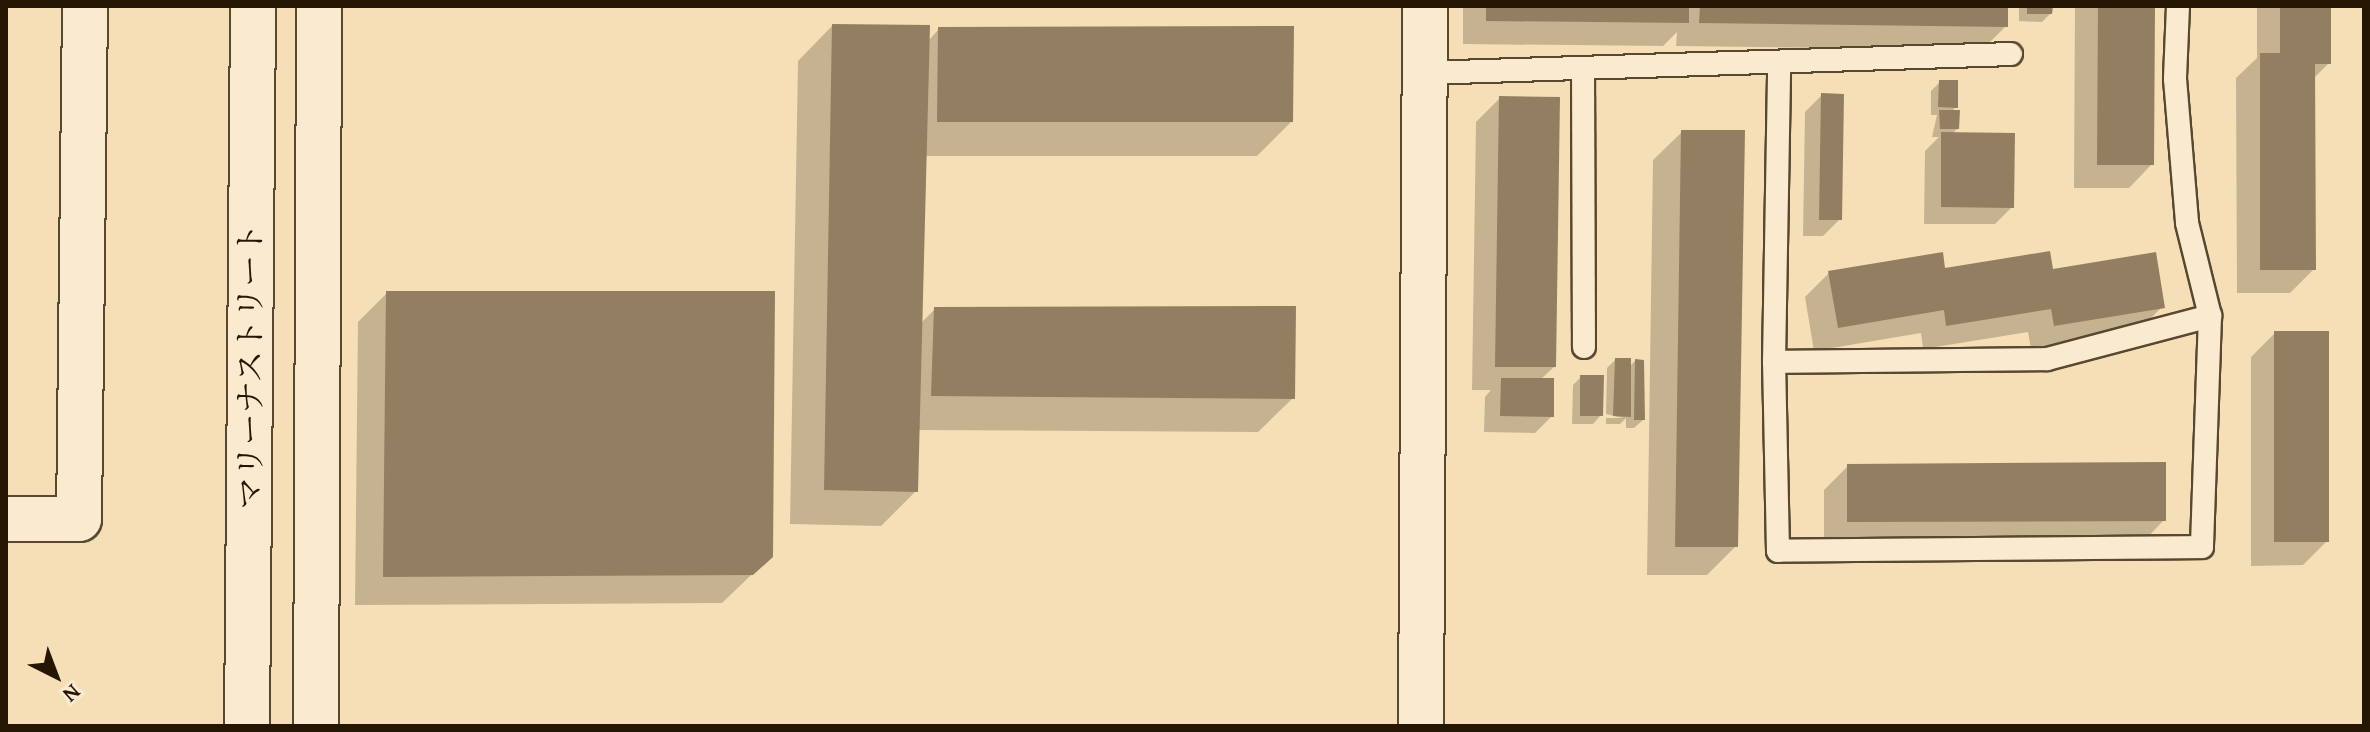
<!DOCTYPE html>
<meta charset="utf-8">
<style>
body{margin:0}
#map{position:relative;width:2370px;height:732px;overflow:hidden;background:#f6dfb6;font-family:"Gentium Book Plus","Noto Serif JP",serif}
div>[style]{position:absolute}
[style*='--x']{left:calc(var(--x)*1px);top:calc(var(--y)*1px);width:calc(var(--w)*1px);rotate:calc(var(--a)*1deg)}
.shadow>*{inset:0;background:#0003}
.building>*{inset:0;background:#927f61}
.roads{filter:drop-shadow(2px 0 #594830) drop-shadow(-2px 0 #594830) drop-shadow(0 2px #594830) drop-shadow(0 -2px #594830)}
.service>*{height:22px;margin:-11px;padding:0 11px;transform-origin:11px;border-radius:11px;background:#f9ead0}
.minor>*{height:44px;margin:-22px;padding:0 22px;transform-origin:22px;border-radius:22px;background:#f9ead0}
.tertiary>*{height:44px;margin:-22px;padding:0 22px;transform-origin:22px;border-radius:22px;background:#f9ead0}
span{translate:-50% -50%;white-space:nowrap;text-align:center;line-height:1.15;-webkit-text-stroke:6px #f9ead0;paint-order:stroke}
.street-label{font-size:32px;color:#251604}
.frame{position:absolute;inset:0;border:8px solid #251604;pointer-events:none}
.north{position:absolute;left:16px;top:636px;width:80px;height:80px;-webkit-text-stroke:6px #f9ead0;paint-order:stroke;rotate:138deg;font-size:22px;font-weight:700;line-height:32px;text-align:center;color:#251604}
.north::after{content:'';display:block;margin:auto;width:28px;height:36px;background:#251604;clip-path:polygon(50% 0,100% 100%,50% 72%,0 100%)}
</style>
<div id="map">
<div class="shadow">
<div style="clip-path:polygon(1463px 6px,2006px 6px,2006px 26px,1982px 50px,1676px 46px,1677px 32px,1663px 46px,1463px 44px)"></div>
<div style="clip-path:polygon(2019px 6px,2051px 6px,2051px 13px,2042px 22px,2019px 21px)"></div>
<div style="clip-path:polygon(2075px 6px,2153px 6px,2152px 164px,2129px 188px,2074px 188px)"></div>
<div style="clip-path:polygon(2257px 6px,2329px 6px,2329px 63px,2313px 79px,2314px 269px,2290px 293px,2237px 293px,2236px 78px,2257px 58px)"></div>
<div style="clip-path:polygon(832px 26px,928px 41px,939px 29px,1291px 122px,1257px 156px,925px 156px,920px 324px,935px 309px,1293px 398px,1258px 432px,917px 430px,916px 491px,881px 526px,790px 524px,798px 61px)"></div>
<div style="clip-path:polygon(1940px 82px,1956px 107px,1951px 112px,1958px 128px,1952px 134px,2012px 207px,1995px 224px,1924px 224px,1925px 151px,1939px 137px,1932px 137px,1937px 115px,1931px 115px,1931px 91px)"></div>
<div style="clip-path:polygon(1822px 95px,1840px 219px,1823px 236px,1803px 236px,1805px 112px)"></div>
<div style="clip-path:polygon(1500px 98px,1554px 367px,1540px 380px,1552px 416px,1535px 433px,1484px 432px,1485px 397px,1491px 390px,1472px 390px,1476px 122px)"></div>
<div style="clip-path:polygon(1682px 132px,1736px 546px,1707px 575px,1647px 575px,1653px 160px)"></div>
<div style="clip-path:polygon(1944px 271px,2052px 271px,2162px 307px,2138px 331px,2031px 349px,2028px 332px,1923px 349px,1921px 333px,1814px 351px,1805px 297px,1829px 273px)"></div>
<div style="clip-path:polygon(387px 293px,771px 556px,722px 603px,355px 605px,358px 322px)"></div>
<div style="clip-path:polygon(2275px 333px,2327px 541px,2303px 565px,2251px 566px,2251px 357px)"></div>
<div style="clip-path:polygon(1615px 360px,1629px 367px,1635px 361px,1643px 420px,1634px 428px,1626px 428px,1626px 418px,1620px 424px,1606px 424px,1606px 418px,1623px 418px,1606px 414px,1607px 368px)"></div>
<div style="clip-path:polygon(1581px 377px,1601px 415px,1593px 424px,1572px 424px,1573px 385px)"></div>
<div style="clip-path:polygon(1848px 466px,2164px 520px,2141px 544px,1824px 545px,1824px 490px)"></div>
</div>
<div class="building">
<div style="clip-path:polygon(1486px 6px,1689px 6px,1689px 23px,1486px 21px)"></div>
<div style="clip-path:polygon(1700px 6px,2008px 6px,2008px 27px,1699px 23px)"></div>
<div style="clip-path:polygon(2027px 6px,2053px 6px,2052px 14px,2027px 14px)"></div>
<div style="clip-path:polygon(2098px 6px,2155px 6px,2154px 165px,2097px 165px)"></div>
<div style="clip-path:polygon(2280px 6px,2331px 6px,2331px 64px,2315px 64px,2316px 270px,2260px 270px,2260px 53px,2280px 53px)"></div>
<div style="clip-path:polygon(832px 24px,930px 25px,918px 492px,824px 490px)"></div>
<div style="clip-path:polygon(1294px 26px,1293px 122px,937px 122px,938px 27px)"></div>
<div style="clip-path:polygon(1939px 80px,1958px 80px,1958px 108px,1938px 107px)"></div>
<div style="clip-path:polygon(1821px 93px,1844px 94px,1842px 220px,1819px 220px)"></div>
<div style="clip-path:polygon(1499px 96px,1560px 97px,1556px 367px,1495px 367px)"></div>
<div style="clip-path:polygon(1939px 110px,1960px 110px,1959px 129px,1940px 129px)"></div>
<div style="clip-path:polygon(1681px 130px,1745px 130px,1738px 547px,1675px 547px)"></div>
<div style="clip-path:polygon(1941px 132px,2015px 133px,2014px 208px,1941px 207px)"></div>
<div style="clip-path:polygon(2050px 251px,2053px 269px,2156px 252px,2165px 308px,2054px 326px,2051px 309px,1946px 326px,1944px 310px,1838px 328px,1828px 271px,1943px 252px,1945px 268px)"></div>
<div style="clip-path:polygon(386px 291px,775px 291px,773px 557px,753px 575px,383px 577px)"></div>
<div style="clip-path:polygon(1296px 306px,1295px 399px,931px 396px,934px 307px)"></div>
<div style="clip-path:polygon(2274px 331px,2329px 331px,2329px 542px,2274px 542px)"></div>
<div style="clip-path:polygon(1615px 358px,1631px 358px,1631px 417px,1613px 416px)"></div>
<div style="clip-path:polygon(1635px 359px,1644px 360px,1645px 420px,1634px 420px)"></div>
<div style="clip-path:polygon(1580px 375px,1604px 375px,1603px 416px,1580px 416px)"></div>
<div style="clip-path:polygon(1501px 378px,1554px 378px,1554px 417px,1500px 416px)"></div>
<div style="clip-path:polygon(2166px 462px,2166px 521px,1847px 522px,1847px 464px)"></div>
</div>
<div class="roads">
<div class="service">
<div style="--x:2178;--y:6;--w:73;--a:92.4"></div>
<div style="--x:2175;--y:79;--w:144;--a:85.2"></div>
<div style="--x:2187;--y:223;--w:96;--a:76.1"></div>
<div style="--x:1583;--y:68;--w:279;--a:89.8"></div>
<div style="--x:1424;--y:73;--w:587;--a:-1.85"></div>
<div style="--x:1774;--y:362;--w:273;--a:-0.6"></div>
<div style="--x:2047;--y:359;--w:169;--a:-14.8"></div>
<div style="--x:2210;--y:316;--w:231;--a:92"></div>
<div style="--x:2202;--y:547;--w:424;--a:179.5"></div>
<div style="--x:1778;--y:551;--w:189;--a:-91.2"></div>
<div style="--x:1774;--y:362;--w:300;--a:-89"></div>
</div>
<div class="minor">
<div style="--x:6;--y:519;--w:73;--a:0"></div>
<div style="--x:79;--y:519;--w:513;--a:-89.33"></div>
</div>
<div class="tertiary">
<div style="--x:247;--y:726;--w:720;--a:-89.52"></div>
<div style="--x:316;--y:726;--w:720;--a:-89.76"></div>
<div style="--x:1421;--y:726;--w:720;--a:-89.68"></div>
</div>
</div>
<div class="street-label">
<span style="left:250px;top:366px;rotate:-90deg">マリーナストリート</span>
</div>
<div class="frame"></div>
<div class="north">N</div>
</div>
